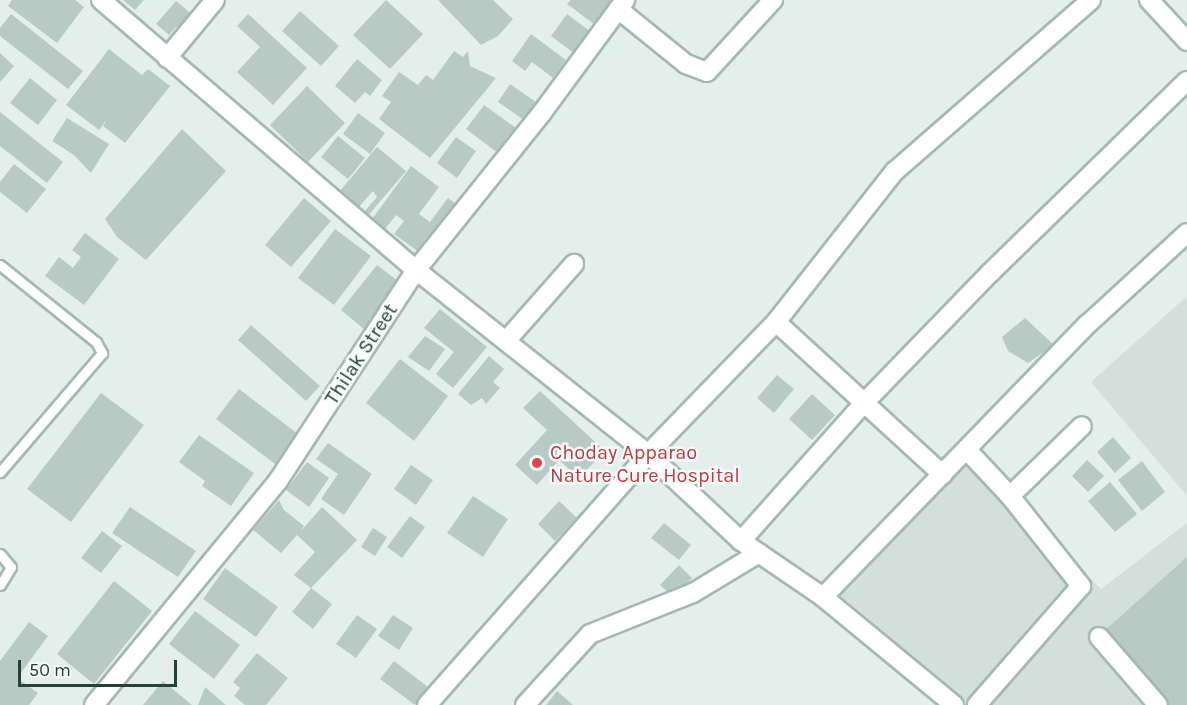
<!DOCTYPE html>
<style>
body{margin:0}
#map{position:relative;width:1187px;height:705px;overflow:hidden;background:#e4efeb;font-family:Karla,sans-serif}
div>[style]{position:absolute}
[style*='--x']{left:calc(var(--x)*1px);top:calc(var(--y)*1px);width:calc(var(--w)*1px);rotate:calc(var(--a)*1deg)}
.built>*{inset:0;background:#d2dfda}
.building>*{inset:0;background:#b9cac4}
.roads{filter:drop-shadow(2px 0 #a6b8b3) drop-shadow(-2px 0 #a6b8b3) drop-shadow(0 2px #a6b8b3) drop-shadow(0 -2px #a6b8b3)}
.lane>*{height:9px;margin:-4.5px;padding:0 4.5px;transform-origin:4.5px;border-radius:4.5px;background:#fff}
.street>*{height:18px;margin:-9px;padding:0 9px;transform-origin:9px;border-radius:9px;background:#fff}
.secondary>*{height:18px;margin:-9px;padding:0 9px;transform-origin:9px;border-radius:9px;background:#fff}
.dots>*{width:16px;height:16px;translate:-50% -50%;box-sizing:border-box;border:3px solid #f5faf8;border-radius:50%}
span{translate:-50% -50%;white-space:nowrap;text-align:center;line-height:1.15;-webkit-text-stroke:5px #f5faf8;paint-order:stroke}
.street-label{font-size:20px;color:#22423c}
.health-label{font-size:20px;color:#be3a42}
.left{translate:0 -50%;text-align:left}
.scale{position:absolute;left:18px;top:660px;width:159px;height:27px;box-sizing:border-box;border:3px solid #22423c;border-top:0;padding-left:8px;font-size:18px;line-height:21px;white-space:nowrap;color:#22423c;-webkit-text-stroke:4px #f5faf8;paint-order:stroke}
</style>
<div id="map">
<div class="built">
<div style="clip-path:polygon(1187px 296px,1187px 496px,1091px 382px)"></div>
<div style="clip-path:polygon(959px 446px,1101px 589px,1187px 523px,1187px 705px,971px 705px,839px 594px)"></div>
</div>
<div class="building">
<div style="clip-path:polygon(12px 0,75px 0,84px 7px,57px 43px,8px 6px)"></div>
<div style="clip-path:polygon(123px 0,144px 0,135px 10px)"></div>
<div style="clip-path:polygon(386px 0,423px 34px,390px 69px,353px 35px)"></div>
<div style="clip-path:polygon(438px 0,493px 0,513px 19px,498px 36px,481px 45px)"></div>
<div style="clip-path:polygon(571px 0,612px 0,594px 24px,567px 4px)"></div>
<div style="clip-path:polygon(176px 1px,199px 20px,185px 35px,176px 27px,169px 35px,156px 24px)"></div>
<div style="clip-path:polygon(300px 11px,339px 46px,321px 66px,282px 31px)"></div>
<div style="clip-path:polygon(11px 14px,83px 71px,68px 89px,0 36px,0 28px)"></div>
<div style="clip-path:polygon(248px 14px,307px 68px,273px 105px,237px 72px,260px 47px,237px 26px)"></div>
<div style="clip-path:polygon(567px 14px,591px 32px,575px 54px,551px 36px)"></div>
<div style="clip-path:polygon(531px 34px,566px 60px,553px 78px,532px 62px,525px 71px,512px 61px)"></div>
<div style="clip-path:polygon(109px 49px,142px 75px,148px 69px,170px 86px,125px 143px,103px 126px,108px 118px,99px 130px,66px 105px)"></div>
<div style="clip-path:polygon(454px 51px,463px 57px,468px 51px,470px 66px,496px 78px,430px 158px,379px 119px,391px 102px,382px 96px,399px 72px,418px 85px,426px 75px,433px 80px)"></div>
<div style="clip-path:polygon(0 53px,14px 66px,0 82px)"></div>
<div style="clip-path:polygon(357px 59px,382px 80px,370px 96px,365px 92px,355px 103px,335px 86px)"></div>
<div style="clip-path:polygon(30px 78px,57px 100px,38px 125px,10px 103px)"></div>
<div style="clip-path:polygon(510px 84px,536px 102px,524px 120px,498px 102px)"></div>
<div style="clip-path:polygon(307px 86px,345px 123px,308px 162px,270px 125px)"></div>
<div style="clip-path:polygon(484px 105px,516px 128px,498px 153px,466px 129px)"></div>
<div style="clip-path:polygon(0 112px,63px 162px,47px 183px,0 146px)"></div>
<div style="clip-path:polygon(358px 113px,385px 133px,370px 154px,343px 134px)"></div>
<div style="clip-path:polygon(67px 118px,109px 144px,91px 173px,74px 155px,52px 141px)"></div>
<div style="clip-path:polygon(182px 129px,226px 171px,146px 260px,117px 237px,105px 219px)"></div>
<div style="clip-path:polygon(338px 136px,365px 158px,348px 179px,321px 157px)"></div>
<div style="clip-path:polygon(456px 137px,476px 151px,457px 178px,437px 163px)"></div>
<div style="clip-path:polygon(377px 147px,406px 171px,367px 217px,364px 212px,377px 197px,373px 191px,358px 208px,339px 192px)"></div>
<div style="clip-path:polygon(14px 164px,46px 189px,27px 213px,0 192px,0 182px)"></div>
<div style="clip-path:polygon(411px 166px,439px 187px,419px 214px,430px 222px,448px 198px,459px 206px,423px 255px,394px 234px,404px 221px,396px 215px,385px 229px,372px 219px)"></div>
<div style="clip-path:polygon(304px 198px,331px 221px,291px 267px,265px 245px)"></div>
<div style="clip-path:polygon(335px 229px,371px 256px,334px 305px,298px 278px)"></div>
<div style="clip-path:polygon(85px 233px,119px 259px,84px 305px,45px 276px,59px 257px,73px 268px,81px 257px,72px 250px)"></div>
<div style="clip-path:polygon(377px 265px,402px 284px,364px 329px,341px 310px)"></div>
<div style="clip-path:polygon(440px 309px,487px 347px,453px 388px,436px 374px,454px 352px,424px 328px)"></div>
<div style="clip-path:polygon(1025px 318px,1054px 345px,1028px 363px,1008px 351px,1002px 337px)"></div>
<div style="clip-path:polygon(251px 325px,320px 386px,306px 401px,238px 340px)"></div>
<div style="clip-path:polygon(425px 336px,445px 349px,429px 371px,408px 357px)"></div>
<div style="clip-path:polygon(489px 356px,504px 369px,493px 382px,500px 388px,486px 404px,482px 398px,471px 405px,458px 394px)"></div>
<div style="clip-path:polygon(400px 359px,448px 396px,414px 441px,366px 403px)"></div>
<div style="clip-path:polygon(777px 375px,794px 389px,774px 413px,757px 398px)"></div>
<div style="clip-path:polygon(239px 389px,298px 434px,275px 464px,216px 419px)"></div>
<div style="clip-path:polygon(540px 391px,605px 451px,579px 478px,559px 460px,537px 485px,515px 465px,547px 430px,523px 408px)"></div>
<div style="clip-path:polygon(101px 393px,144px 425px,71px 522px,27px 489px)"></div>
<div style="clip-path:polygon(812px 394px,835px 415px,812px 440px,789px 419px)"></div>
<div style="clip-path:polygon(199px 435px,254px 473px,231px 506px,202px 486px,205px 481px,179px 462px)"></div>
<div style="clip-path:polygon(1113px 437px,1131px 458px,1115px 473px,1097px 452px)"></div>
<div style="clip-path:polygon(328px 443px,372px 474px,344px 515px,321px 499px,338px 474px,316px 459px)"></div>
<div style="clip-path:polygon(1087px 460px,1104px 476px,1088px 492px,1072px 476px)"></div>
<div style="clip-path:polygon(1142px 461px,1165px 492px,1142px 511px,1118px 480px)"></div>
<div style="clip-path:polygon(307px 462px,329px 478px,309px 507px,286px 490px)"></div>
<div style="clip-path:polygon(411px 465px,433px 480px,416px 505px,394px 489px)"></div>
<div style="clip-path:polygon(1110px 482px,1137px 514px,1115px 532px,1088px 501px)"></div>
<div style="clip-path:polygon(473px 496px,508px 519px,483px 557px,447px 533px)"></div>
<div style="clip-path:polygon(279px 500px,284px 510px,304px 526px,300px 532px,322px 507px,357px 540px,311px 588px,294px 575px,315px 552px,297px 535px,281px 553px,253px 530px)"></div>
<div style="clip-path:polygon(559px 501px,577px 518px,555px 541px,538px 524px)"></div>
<div style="clip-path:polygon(130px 507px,196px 551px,178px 577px,112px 533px)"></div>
<div style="clip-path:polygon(410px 516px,425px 527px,402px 558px,387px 547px)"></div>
<div style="clip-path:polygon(664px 523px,691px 545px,679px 560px,651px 538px)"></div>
<div style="clip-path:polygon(373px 528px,387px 537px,375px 556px,361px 547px)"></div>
<div style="clip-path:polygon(102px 531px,122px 546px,101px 573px,81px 558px)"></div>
<div style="clip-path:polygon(1187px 557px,1187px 705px,1167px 705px,1103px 632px)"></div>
<div style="clip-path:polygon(679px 565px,692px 578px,674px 598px,660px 585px)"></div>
<div style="clip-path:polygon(225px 568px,278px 607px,256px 637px,203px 599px)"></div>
<div style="clip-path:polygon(114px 581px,152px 611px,94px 684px,57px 654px)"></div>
<div style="clip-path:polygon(311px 588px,332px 604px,313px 629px,292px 612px)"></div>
<div style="clip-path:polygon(195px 611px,240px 645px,214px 679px,169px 644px)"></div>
<div style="clip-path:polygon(357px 615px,377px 629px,356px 658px,336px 644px)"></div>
<div style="clip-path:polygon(393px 615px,413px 628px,399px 650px,378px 636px)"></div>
<div style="clip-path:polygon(29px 622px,48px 636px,17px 678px,38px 693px,29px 705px,0 705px,0 661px)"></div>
<div style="clip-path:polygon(257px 653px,288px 678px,266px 705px,245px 705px,234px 696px,240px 688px,233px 682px)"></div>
<div style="clip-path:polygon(394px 661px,428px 687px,415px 705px,380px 679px)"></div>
<div style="clip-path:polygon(163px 681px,192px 705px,143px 705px)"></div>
<div style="clip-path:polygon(205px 687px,226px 705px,198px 705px)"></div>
<div style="clip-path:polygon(557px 691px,573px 705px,546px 705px)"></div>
</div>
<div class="roads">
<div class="lane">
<div style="--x:0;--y:265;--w:123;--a:38.7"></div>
<div style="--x:96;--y:342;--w:13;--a:61"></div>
<div style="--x:102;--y:353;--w:157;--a:130.6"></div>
<div style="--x:0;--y:554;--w:17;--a:50"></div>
<div style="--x:11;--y:567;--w:21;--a:121"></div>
</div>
<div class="street">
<div style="--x:101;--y:0;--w:415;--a:40.6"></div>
<div style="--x:416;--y:270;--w:296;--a:38.4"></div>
<div style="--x:648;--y:454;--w:127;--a:43.1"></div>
<div style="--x:741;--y:541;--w:99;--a:34.3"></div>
<div style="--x:823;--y:597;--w:170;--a:39.5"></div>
<div style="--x:1149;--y:0;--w:56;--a:47.2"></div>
<div style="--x:618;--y:9;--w:87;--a:39"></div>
<div style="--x:686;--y:64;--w:22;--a:21"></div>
<div style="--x:707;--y:72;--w:98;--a:-47.5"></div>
<div style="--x:167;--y:58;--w:75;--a:-50.4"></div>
<div style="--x:776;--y:322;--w:226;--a:42.5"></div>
<div style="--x:506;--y:341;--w:103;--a:-48.6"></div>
<div style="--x:967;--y:450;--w:63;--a:46.9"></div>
<div style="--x:1010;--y:496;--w:115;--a:51.7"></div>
<div style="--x:1081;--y:586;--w:158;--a:131.2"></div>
<div style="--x:1010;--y:496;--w:100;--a:-44.2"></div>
<div style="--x:741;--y:541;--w:183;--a:-48.3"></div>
<div style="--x:863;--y:404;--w:182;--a:-45.9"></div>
<div style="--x:990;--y:273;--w:275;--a:-44.3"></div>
<div style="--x:823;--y:597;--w:380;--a:-45.9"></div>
<div style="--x:1088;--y:324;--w:134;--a:-42.6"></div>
<div style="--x:1099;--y:637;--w:90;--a:49.1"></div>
<div style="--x:427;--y:705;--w:334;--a:-48.6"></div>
<div style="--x:648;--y:454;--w:184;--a:-45.9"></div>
<div style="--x:776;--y:322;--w:192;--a:-51.8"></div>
<div style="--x:895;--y:171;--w:260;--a:-41.1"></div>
<div style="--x:525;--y:705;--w:96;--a:-47.5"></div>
<div style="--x:590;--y:634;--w:111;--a:-21.7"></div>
<div style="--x:693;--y:593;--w:77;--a:-31.2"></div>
</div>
<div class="secondary">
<div style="--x:94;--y:705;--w:290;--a:-50.6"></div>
<div style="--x:278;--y:481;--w:252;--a:-56.8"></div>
<div style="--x:416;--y:270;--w:200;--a:-51.3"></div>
<div style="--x:541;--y:114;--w:142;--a:-53.6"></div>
</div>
</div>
<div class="dots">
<div style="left:537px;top:463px;background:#e0444e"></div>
</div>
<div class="street-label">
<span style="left:361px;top:354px;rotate:-57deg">Thilak Street</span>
</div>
<div class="health-label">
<span class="left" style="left:550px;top:464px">Choday Apparao<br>Nature Cure Hospital</span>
</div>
<div class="scale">50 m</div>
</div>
